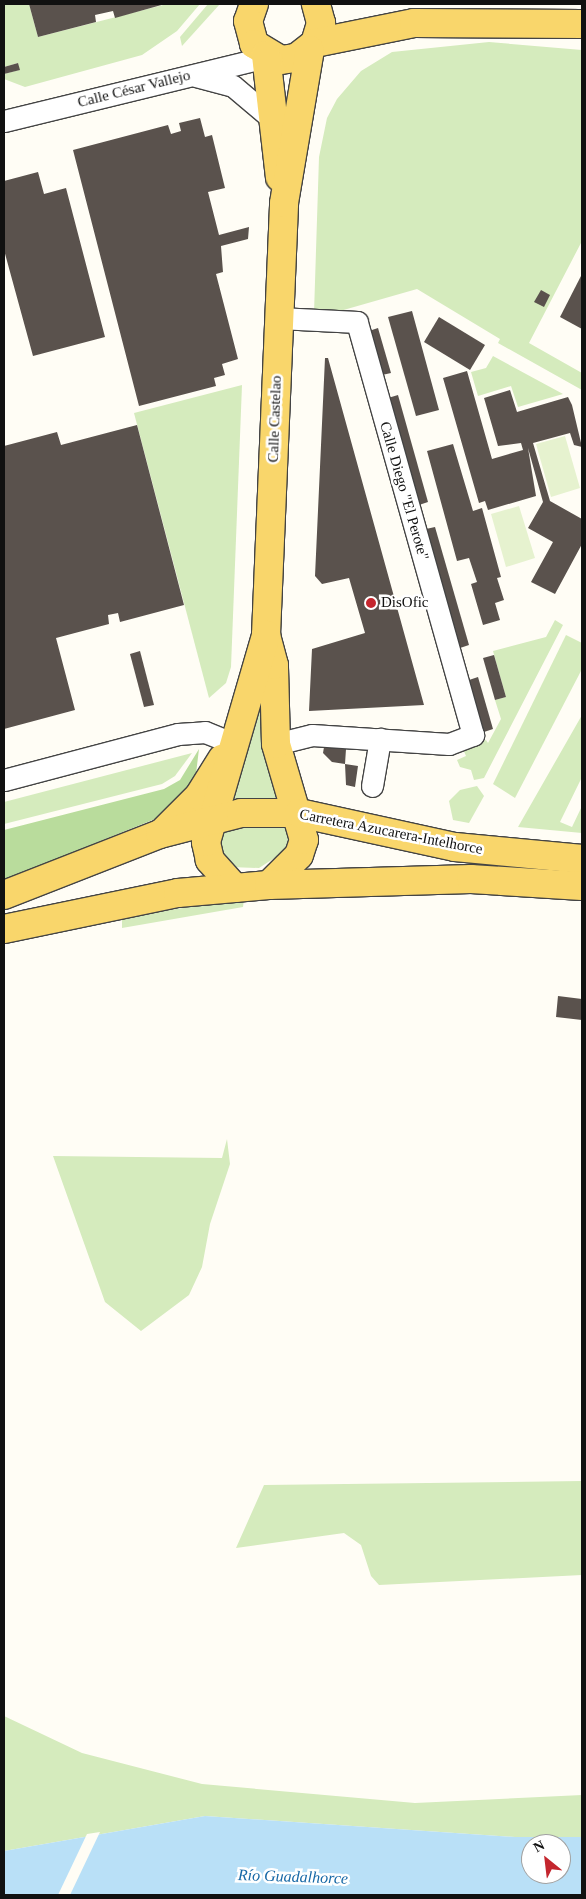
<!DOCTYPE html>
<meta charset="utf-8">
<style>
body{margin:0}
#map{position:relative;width:586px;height:1899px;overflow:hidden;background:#fffdf5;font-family:"Times New Roman",serif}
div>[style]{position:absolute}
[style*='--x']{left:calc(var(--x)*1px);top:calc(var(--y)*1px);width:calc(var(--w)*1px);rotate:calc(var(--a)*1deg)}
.green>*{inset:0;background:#d5ebbd}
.forest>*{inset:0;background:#b9dc9c}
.pitch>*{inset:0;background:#e6f2cf}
.water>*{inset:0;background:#b9e0f7}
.pier>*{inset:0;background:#fffdf5}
.building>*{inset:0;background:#5a524d}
.roads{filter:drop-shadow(1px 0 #444) drop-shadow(-1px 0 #444) drop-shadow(0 1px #444) drop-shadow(0 -1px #444)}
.minor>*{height:21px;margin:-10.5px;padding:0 10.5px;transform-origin:10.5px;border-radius:10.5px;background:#fff}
.major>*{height:28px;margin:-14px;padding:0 14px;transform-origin:14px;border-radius:14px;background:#f9d66b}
.dots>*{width:14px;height:14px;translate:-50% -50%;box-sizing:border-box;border:2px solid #fff;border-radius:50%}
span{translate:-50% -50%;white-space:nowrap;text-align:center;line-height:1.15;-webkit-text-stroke:5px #fff;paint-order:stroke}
.street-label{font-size:15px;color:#111}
.poi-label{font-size:15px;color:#111}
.left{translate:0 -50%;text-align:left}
.water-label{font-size:16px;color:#1768a6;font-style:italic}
.frame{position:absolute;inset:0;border:5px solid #111;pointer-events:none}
.north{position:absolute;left:521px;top:1834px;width:50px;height:50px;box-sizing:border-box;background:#fff;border:1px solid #a0a0a0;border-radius:50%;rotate:331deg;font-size:14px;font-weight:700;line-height:20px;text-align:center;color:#111}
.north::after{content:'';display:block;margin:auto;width:18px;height:22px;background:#c4262e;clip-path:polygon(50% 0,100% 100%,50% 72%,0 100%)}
</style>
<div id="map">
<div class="green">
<div style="clip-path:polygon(4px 4px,29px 4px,38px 37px,167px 4px,200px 4px,177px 31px,142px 55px,25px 87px,4px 79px,4px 74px,19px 70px,18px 63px,4px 67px)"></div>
<div style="clip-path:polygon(208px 4px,220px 4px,182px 46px,180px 37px)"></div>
<div style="clip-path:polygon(489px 42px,582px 50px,582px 241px,529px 343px,582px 373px,582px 390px,498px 343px,500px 339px,417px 289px,333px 313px,314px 313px,319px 157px,327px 118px,337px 99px,361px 71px,392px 52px)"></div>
<div style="clip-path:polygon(493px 356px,563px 394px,518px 407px,511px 386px,478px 396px,471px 372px,486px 368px)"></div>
<div style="clip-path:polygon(242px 385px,231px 667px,226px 683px,209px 698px,134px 413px)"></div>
<div style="clip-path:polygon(555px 620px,563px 625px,484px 778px,474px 780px,471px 770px,460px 767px,457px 760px,466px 756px,463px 749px,486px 740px,488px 743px,501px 719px,495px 700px,506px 697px,493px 651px,546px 637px)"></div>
<div style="clip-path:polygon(566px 635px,582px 643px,582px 669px,515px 798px,493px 784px)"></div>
<div style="clip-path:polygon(260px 679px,285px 799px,229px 801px)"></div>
<div style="clip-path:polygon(582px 715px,582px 777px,560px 822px,572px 827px,582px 806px,582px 833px,518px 827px)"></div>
<div style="clip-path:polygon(192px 753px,175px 776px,162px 784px,4px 824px,4px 802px)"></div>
<div style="clip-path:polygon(477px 786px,484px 796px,469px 823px,453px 820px,449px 801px,460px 790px)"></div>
<div style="clip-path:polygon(290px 823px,290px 848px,259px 868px,230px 867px,218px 851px,223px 827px)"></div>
<div style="clip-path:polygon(244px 899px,243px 907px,122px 928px,122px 917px)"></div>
<div style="clip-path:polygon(227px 1139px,230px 1164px,210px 1224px,202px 1267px,189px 1295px,141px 1331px,105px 1302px,53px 1156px,222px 1158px)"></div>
<div style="clip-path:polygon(582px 1481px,582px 1575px,379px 1585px,371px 1576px,361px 1545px,344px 1533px,236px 1548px,264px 1485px)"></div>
<div style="clip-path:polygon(4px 1716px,82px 1753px,202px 1784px,415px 1803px,582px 1795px,582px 1837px,515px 1837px,205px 1816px,4px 1851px)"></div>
</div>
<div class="forest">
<div style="clip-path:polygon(199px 749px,195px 782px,160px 817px,4px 880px,4px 830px,164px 789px,180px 780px)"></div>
</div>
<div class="pitch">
<div style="clip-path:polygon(565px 436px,580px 488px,551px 497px,536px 444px)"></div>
<div style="clip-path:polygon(519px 506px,535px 558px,506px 567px,491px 514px)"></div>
</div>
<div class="water">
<div style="clip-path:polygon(evenodd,205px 1816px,515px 1837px,582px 1837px,582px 1895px,4px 1895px,4px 1851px,205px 1816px,531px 1844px,561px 1844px,561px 1874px,531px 1874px,531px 1844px)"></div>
</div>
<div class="pier">
<div style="clip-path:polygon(100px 1832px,70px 1895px,58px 1895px,87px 1834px)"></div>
</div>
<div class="building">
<div style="clip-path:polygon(29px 4px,165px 4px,115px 18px,113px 11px,95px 15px,96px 22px,38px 37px)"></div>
<div style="clip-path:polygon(18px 63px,20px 70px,4px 74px,4px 67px)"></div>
<div style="clip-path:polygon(200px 118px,205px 137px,212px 135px,225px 188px,208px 192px,219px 235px,249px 227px,248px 239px,221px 246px,223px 272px,216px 274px,238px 359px,222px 364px,225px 375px,214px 378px,216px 386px,139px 406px,73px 150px,168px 125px,171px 134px,181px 131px,179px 123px)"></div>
<div style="clip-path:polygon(38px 172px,44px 194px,66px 188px,105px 337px,33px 356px,4px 250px,4px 181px)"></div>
<div style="clip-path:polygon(582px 274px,582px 329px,560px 317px)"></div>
<div style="clip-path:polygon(541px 290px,550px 295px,544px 307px,534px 302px)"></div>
<div style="clip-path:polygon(412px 311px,439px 410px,416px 416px,388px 317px)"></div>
<div style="clip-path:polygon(439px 317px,485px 345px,470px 370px,424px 342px)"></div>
<div style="clip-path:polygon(378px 328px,391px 373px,382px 375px,369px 331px)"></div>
<div style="clip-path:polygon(325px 358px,328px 358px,424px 705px,309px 711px,312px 649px,365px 633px,349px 578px,322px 584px,315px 576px)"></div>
<div style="clip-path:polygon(467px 371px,492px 459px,523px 450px,521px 443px,498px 446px,484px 398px,510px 390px,517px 412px,568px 397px,572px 405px,582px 447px,574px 445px,570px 433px,533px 443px,550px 501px,582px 519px,582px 544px,555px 594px,531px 582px,553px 542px,528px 528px,543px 502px,528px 448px,536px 496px,488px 510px,485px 501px,479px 503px,443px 378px)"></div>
<div style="clip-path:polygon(398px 395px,428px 502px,419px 505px,388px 398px)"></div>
<div style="clip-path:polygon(137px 425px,184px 605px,120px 622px,118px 613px,108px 615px,109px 624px,56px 638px,75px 710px,4px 729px,4px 446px,57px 432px,61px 445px)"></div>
<div style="clip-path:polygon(453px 444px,473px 511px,482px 508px,501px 577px,497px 578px,504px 600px,495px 603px,500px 620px,483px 625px,471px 584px,477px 582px,469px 558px,457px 561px,427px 451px)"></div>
<div style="clip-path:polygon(435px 527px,469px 645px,460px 648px,426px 529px)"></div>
<div style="clip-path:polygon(140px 651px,154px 705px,144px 707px,130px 654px)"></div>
<div style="clip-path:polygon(494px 655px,506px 697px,495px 700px,483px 658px)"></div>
<div style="clip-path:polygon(478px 677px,493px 729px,484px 732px,469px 680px)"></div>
<div style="clip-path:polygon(335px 743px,346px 749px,345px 764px,358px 766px,355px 787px,346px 785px,345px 764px,332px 762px,323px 753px,324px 747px)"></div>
<div style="clip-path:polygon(558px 996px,582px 999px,582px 1020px,556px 1017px)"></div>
</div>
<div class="roads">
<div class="minor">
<div style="--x:196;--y:76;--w:38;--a:15"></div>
<div style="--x:233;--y:86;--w:50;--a:40.1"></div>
<div style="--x:4;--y:121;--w:257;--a:-13.7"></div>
<div style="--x:254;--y:60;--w:11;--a:-38"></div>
<div style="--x:276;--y:744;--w:37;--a:-14"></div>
<div style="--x:312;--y:735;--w:137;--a:3.8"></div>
<div style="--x:449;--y:744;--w:26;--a:-21"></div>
<div style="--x:473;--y:735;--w:429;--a:-105.7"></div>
<div style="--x:357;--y:322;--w:78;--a:-177.1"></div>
<div style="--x:4;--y:780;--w:180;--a:-14.8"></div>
<div style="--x:178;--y:734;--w:27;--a:-4"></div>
<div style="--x:205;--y:732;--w:29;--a:22"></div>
<div style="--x:372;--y:786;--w:48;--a:-80.3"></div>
</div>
<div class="major">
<div style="--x:254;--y:4;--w:18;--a:109"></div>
<div style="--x:248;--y:21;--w:24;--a:75"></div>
<div style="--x:254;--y:44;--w:31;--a:31"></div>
<div style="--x:281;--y:60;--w:15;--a:-8"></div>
<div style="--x:296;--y:58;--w:24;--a:-38"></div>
<div style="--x:315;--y:43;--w:21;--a:-73"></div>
<div style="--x:321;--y:23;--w:20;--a:-105"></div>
<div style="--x:315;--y:43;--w:101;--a:-11.4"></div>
<div style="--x:414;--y:23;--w:168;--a:0.3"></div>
<div style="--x:266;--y:55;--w:123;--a:83.5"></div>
<div style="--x:163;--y:832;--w:51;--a:-45"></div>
<div style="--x:199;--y:796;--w:44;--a:-58.1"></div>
<div style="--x:269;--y:885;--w:42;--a:-45"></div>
<div style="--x:299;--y:855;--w:16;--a:-72"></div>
<div style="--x:304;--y:840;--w:100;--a:-106.3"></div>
<div style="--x:276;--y:744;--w:79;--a:-91.5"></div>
<div style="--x:274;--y:665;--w:31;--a:-105"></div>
<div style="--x:266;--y:635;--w:432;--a:-87.6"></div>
<div style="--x:284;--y:203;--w:155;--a:-80.4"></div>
<div style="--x:235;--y:888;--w:38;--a:-132"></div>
<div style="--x:210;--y:860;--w:18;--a:-103"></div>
<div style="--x:206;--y:842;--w:216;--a:-73.8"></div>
<div style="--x:4;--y:895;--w:168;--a:-21.4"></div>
<div style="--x:160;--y:834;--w:84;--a:-14.5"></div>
<div style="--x:241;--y:813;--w:58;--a:0"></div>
<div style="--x:299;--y:813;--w:160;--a:12.3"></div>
<div style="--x:455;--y:847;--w:128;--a:5.4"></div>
<div style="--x:4;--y:929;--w:178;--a:-11.7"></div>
<div style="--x:178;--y:893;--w:91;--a:-5"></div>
<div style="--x:269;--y:885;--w:202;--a:-1.7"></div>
<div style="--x:471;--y:879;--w:111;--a:3.6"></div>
</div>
</div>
<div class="dots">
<div style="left:371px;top:603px;background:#c4262e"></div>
</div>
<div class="street-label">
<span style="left:134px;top:89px;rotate:-14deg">Calle César Vallejo</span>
<span style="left:275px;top:419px;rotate:-88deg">Calle Castelao</span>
<span style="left:404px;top:491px;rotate:74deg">Calle Diego "El Perote"</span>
<span style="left:391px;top:832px;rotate:11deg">Carretera Azucarera-Intelhorce</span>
</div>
<div class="poi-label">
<span class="left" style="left:381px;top:603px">DisOfic</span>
</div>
<div class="water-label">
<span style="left:293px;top:1877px;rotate:2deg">Río Guadalhorce</span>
</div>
<div class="frame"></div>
<div class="north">N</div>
</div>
